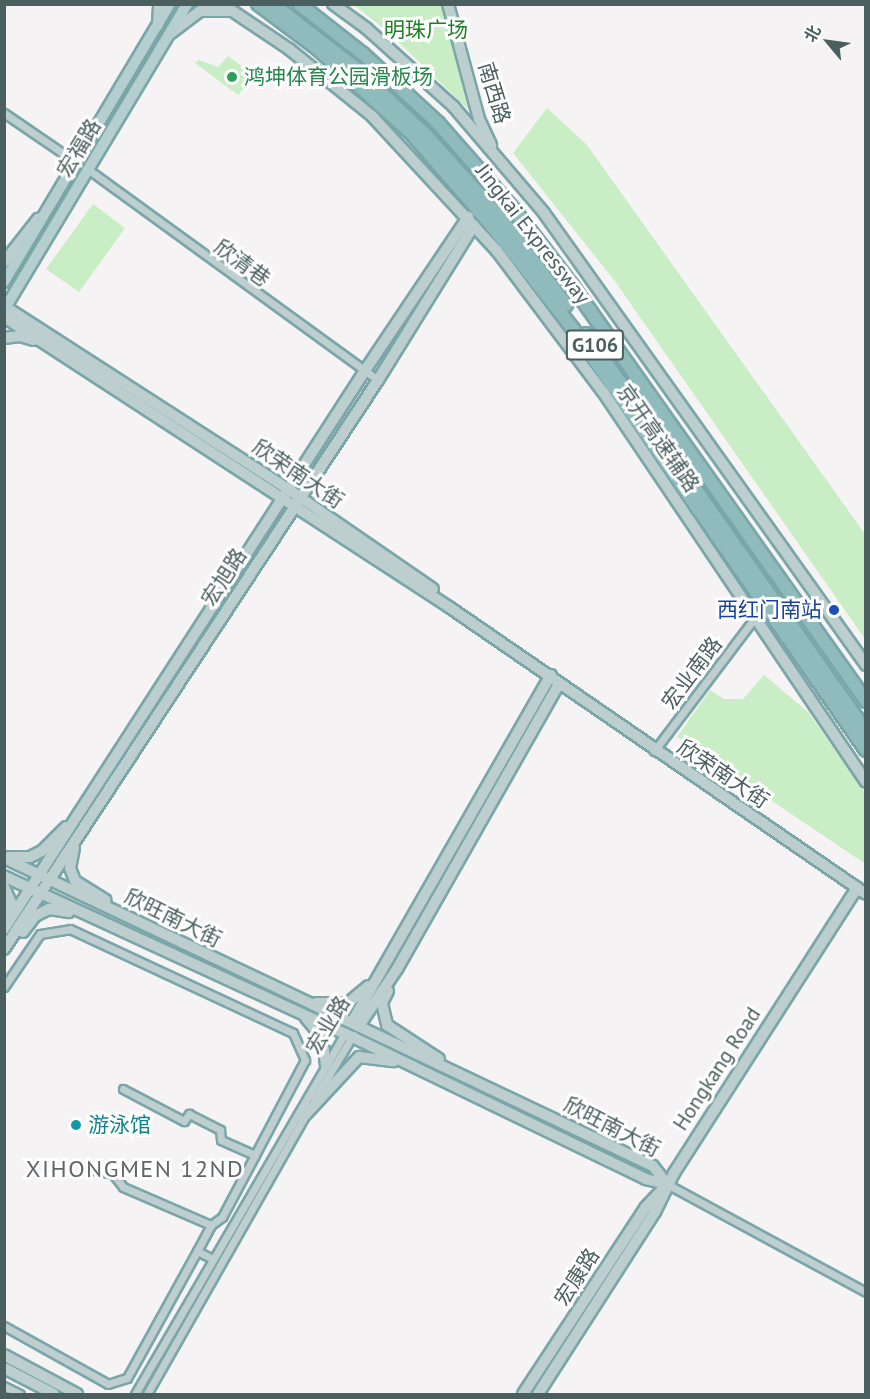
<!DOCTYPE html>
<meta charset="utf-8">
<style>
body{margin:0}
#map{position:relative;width:870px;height:1399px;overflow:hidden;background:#f5f3f4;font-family:"PT Sans","Noto Sans SC",sans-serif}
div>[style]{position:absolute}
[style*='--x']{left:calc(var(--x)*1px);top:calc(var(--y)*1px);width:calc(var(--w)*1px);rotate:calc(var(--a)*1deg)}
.green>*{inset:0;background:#c9eec6}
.roads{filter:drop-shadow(2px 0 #7aa6a9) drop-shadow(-2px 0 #7aa6a9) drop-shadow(0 2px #7aa6a9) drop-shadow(0 -2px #7aa6a9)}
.street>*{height:7px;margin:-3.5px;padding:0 3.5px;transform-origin:3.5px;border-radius:3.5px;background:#bfcece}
.secondary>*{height:10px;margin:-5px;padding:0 5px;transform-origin:5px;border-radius:5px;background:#bdcecf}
.primary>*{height:10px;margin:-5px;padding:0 5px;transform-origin:5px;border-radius:5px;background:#b5cecf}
.highway>*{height:12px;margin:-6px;padding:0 6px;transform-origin:6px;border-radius:6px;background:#8fbbbd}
.dots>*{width:16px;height:16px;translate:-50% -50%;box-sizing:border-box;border:3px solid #fff;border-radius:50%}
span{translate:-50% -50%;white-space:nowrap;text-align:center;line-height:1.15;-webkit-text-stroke:6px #fff;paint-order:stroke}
.shield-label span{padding:2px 4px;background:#fff;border:2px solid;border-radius:4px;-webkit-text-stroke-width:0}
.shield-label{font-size:20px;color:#4b5f5f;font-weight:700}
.park-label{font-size:21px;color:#1f7e22}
.leisure-label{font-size:21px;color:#27864d}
.left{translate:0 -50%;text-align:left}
.street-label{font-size:21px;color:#4b5f5f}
.transit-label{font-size:21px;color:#164399}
.right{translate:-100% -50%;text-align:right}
.culture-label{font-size:21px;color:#0d838f}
.quarter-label{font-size:24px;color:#5f6667;letter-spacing:1.5px}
.frame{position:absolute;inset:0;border:6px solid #4b5f5f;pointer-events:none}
.north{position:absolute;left:798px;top:12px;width:60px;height:60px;-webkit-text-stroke:4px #fff;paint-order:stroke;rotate:299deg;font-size:16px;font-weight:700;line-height:24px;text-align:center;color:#4b5f5f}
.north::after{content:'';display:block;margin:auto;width:21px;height:27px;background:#4b5f5f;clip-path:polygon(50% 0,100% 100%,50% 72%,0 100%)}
</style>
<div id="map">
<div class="green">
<div style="clip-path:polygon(354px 5px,447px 5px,475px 116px,389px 33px)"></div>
<div style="clip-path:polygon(228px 56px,254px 75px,238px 95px,195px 63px,199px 60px,218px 67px)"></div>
<div style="clip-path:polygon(547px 108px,587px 145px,865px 534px,865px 639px,614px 280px,513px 153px)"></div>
<div style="clip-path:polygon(93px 204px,125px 228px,79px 292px,46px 269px)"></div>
<div style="clip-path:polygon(764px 675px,808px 712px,865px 793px,864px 863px,677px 737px,710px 690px,724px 699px,743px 699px)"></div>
</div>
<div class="roads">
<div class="street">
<div style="--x:4;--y:113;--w:88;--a:34.4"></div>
<div style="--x:89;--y:170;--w:357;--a:36"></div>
<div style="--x:654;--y:751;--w:171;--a:-52.9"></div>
<div style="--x:4;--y:987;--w:64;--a:-55.8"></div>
<div style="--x:40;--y:934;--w:30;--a:-9"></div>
<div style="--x:70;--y:929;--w:246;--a:25"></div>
<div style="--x:293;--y:1033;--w:30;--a:66"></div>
<div style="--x:305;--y:1060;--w:107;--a:117.8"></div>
<div style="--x:123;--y:1089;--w:69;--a:27.7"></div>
<div style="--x:184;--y:1121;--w:9;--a:-54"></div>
<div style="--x:189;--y:1114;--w:35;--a:27"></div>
<div style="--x:220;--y:1130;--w:10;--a:84"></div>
<div style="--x:221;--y:1140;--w:37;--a:24"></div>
<div style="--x:255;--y:1155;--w:70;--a:118"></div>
<div style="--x:222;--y:1217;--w:14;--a:144"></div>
<div style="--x:314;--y:1100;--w:76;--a:-59"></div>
<div style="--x:90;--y:1169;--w:24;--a:12"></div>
<div style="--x:113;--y:1174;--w:16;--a:52"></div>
<div style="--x:123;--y:1187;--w:96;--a:23.4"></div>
<div style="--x:211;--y:1225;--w:30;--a:118"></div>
<div style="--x:197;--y:1251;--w:18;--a:27"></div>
<div style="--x:667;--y:1184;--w:226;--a:28.5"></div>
<div style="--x:4;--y:1326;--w:119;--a:29.1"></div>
<div style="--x:108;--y:1384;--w:20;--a:-18"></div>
<div style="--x:127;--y:1378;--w:145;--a:-61.1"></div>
<div style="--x:4;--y:1386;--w:18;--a:27"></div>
<div style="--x:135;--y:1394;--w:419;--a:-59.8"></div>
<div style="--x:147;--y:1394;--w:324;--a:-60.4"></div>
</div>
<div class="secondary">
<div style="--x:222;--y:4;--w:81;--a:33.9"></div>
<div style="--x:289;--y:49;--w:107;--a:38.9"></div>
<div style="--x:372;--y:116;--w:184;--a:47.2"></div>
<div style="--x:497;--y:251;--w:176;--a:53.1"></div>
<div style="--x:603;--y:392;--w:470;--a:56"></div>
<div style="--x:333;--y:4;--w:41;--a:36"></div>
<div style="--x:366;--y:28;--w:117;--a:41.9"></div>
<div style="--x:453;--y:106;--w:140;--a:49.6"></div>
<div style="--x:544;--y:213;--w:555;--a:54.53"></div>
<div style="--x:448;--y:4;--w:119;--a:74.9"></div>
<div style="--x:479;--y:119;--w:29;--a:65"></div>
<div style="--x:158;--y:25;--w:21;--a:-87"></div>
<div style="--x:171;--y:33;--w:36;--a:-37"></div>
<div style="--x:200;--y:11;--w:28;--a:0"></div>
<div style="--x:4;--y:262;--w:55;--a:-51.7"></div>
<div style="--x:4;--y:306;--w:338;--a:32.8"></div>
<div style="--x:288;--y:489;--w:176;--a:34.6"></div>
<div style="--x:4;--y:317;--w:531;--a:33.09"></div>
<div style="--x:449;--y:607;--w:506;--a:34.54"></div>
<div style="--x:4;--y:338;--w:16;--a:-7"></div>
<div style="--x:20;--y:336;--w:14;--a:17"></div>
<div style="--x:74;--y:848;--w:20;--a:101"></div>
<div style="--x:70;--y:868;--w:14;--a:69"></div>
<div style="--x:75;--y:881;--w:36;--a:32"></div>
<div style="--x:9;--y:857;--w:21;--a:0"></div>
<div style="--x:30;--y:857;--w:13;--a:-27"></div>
<div style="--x:42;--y:851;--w:34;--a:-45"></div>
<div style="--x:4;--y:858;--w:718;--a:25.39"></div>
<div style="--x:653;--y:1166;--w:23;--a:52"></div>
<div style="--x:667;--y:1184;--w:22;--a:-167"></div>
<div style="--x:646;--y:1179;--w:326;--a:-154.2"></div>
<div style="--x:352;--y:1037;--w:383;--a:-155.2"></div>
<div style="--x:4;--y:887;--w:17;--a:66"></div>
<div style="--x:11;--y:903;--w:18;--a:106"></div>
<div style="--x:4;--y:929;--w:663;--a:-57.12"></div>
<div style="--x:364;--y:372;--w:187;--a:-56.1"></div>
<div style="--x:23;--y:932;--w:20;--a:-53"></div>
<div style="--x:35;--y:916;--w:16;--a:-27"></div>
<div style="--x:49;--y:909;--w:20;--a:9"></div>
<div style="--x:4;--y:949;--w:681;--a:-56.68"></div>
<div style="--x:378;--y:380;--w:182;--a:-58.2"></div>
<div style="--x:388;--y:991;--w:13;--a:117"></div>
<div style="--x:382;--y:1003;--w:23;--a:77"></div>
<div style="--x:387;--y:1025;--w:62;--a:33.2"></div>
<div style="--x:316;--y:1003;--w:32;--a:0"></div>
<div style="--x:348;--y:1003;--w:26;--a:-40"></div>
<div style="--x:306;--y:1018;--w:25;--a:50"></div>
<div style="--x:322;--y:1037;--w:29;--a:82"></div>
<div style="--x:352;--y:1022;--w:400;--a:-60.2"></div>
<div style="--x:359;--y:1026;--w:69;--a:-56.3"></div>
<div style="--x:397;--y:969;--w:326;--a:-60.4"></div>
<div style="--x:306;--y:1114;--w:78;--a:-47.1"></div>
<div style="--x:359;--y:1057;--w:35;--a:7"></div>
<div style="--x:4;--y:1355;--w:83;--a:28.1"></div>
<div style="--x:4;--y:1368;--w:56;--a:27.5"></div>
<div style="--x:523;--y:1394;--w:222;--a:-56.7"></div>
<div style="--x:645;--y:1208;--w:23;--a:-47"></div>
<div style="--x:538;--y:1394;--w:216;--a:-57.3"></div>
<div style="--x:655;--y:1212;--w:43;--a:-64"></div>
<div style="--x:674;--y:1173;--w:339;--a:-57.3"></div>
</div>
<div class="primary">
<div style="--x:4;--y:282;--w:324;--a:-59.2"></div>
<div style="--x:4;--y:310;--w:357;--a:-59.1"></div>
</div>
<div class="highway">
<div style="--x:258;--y:4;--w:75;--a:36.9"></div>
<div style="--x:318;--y:49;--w:127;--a:42.1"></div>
<div style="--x:412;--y:134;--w:122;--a:49"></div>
<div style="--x:492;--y:226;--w:131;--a:51.8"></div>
<div style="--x:573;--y:329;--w:513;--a:55.16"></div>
<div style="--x:273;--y:4;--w:101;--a:37.8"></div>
<div style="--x:353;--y:66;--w:99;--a:43.4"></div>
<div style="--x:425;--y:134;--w:117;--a:48.1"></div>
<div style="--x:503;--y:221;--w:105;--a:53.1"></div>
<div style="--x:299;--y:4;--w:81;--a:38"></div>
<div style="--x:363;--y:54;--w:102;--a:42.6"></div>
<div style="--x:438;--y:123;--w:117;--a:48.8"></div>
<div style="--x:515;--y:211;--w:92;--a:52.5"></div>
<div style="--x:571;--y:284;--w:511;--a:54.72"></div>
<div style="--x:586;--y:334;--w:486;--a:54.8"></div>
</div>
</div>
<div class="dots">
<div style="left:232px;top:77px;background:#2e9e5b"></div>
<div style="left:834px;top:610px;background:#1a4fb4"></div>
<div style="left:76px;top:1125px;background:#0f9aa8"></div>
</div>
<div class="shield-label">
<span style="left:595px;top:345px">G106</span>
</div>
<div class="park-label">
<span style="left:426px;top:30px">明珠广场</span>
</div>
<div class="leisure-label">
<span class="left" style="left:244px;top:77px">鸿坤体育公园滑板场</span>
</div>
<div class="street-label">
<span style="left:494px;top:93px;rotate:73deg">南西路</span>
<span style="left:79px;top:148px;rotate:-59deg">宏福路</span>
<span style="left:533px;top:234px;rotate:52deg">Jingkai Expressway</span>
<span style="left:242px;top:263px;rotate:36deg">欣清巷</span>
<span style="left:658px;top:438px;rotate:55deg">京开高速辅路</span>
<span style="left:298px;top:474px;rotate:34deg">欣荣南大街</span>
<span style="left:224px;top:577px;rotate:-57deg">宏旭路</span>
<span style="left:692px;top:673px;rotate:-53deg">宏业南路</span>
<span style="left:723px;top:774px;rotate:34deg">欣荣南大街</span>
<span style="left:173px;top:918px;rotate:26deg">欣旺南大街</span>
<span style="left:328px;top:1025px;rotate:-59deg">宏业路</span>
<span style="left:717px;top:1069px;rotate:-57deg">Hongkang Road</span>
<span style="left:612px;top:1127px;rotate:27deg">欣旺南大街</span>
<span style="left:577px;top:1277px;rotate:-57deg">宏康路</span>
</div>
<div class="transit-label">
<span class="right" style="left:822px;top:610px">西红门南站</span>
</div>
<div class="culture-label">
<span class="left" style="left:88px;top:1125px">游泳馆</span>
</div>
<div class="quarter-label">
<span style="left:135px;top:1169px">XIHONGMEN 12ND</span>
</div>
<div class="frame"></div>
<div class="north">北</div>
</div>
